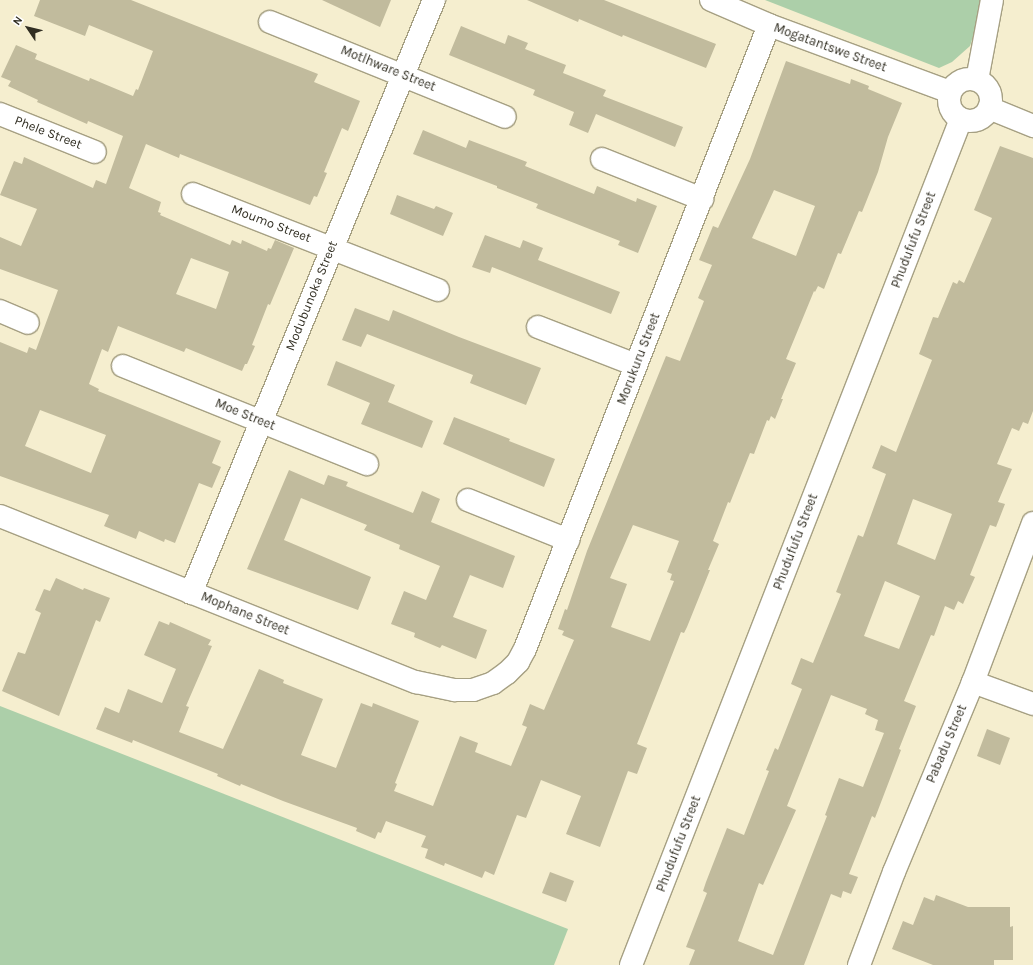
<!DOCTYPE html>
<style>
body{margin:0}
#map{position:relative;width:1033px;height:965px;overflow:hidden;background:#f5eecf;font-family:Karla,sans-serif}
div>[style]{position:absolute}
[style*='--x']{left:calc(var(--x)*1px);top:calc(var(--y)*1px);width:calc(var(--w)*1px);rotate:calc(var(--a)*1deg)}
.green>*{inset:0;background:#accfa9}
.building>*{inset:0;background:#c1bb9d}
.roads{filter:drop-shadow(1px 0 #a6a083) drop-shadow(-1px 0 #a6a083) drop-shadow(0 1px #a6a083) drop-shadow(0 -1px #a6a083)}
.minor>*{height:22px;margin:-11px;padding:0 11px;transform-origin:11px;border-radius:11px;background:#fff}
.minor>.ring{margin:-11px;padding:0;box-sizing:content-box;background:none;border:22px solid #fff;border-radius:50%}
span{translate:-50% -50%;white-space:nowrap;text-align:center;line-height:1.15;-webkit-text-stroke:3px #fff;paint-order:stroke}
.street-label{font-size:13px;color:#312e22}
.north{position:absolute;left:8px;top:8px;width:40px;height:40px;-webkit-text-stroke:3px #fff;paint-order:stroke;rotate:305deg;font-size:11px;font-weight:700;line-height:16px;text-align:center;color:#312e22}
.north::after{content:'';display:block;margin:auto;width:14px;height:18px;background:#312e22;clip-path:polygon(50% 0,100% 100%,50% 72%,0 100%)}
</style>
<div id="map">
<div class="green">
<div style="clip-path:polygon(765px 0,984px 0,984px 3px,970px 46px,952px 62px,939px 68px)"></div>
<div style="clip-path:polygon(0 706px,568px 929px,554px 965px,0 965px)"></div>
</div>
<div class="building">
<div style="clip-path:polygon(evenodd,40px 0,131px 0,318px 74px,314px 82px,360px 101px,348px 131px,342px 128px,324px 172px,327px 173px,317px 197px,314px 196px,310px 205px,180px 154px,179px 158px,146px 144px,129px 188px,161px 202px,158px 212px,161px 213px,160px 215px,230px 245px,232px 240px,241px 244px,242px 240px,267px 251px,268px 248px,271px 249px,275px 240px,294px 248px,270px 305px,268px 304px,252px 345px,255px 346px,247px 364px,245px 364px,242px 371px,186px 348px,184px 352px,118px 326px,108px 352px,102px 349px,89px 384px,99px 389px,98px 391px,221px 441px,212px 463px,221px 467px,212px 488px,199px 483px,175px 543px,165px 539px,164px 542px,139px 531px,136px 539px,104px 526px,109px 515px,0 476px,0 342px,27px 353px,29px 347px,36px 350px,58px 290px,0 269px,0 237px,21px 246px,37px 209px,0 195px,14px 161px,22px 164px,24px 157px,93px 188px,96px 180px,106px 184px,123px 136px,88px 121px,87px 124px,37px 102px,38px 100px,8px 86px,11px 81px,1px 77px,16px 45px,37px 54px,35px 59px,89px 81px,90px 78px,133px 96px,136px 89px,138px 90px,153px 51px,89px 25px,85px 36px,34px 16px,40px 0,191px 258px,229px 272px,216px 309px,176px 294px,191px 258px,40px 0,40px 410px,106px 435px,91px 473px,25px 446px,40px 410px)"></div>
<div style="clip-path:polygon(322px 0,391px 0,380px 27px)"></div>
<div style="clip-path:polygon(527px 0,604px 0,716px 44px,706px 68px,623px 35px,622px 37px,579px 19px,578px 22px)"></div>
<div style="clip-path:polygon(461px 26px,505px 44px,508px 35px,528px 43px,525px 49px,566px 65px,563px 73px,606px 90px,603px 96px,683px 127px,675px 147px,596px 114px,588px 133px,569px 125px,574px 112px,533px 95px,535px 90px,449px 55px)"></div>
<div style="clip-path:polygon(evenodd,786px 61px,850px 84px,851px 79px,869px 86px,868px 89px,902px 103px,888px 137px,878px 172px,862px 212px,859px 211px,841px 254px,838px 253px,824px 289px,818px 286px,815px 292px,814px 291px,786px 359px,796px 363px,781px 399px,783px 399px,775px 419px,771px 416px,769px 421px,767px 420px,754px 454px,750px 453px,730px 503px,728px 502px,713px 541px,719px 544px,708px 570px,710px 570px,687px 627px,684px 633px,681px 632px,637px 744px,647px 748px,637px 774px,628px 771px,600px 847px,566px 834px,581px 796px,541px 780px,526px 818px,517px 815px,494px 875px,485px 871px,482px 878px,445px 863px,444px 866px,425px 858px,428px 849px,421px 847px,426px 836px,386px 821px,381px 833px,378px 832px,375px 839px,356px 831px,357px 828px,283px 801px,241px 784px,240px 786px,217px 776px,218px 774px,133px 740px,132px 743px,96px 729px,105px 707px,119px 713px,128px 689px,162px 703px,176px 669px,144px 655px,159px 621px,169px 625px,170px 622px,211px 640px,208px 645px,212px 646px,186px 706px,189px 707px,179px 732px,223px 749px,259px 669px,284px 680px,283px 683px,323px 699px,301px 755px,336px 768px,361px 703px,372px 707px,373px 703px,419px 721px,395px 783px,397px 784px,394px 791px,433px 806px,460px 736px,478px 743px,475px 752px,511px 766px,527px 727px,522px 725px,530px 704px,544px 710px,574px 640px,562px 635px,564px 631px,558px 629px,565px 609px,567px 610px,587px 551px,666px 356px,680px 361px,704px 301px,698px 298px,712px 265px,699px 260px,713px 226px,718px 228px,750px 159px,786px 61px,774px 190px,815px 206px,796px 256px,752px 238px,774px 190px,786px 61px,633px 525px,679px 541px,667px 572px,672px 574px,670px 580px,674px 581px,650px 641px,611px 627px,627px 584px,610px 578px,633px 525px)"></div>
<div style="clip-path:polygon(423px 130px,466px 148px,469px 140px,527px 162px,525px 166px,594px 194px,597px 186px,636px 202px,637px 198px,657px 206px,638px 253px,618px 245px,620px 241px,536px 208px,538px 204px,497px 188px,497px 186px,413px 154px)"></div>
<div style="clip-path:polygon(evenodd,1000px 146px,1033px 158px,1033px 411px,1028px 424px,1023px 422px,1019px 431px,1012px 428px,997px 464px,1012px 469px,998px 502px,1005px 504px,996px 527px,990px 525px,970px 575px,975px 577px,963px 604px,958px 601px,954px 610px,945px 606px,934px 636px,931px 635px,904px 701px,916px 706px,899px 749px,901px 750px,875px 818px,872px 816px,849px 874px,858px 877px,851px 894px,843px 891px,841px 898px,831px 894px,804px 965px,689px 965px,695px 950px,686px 947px,707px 893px,703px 891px,706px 882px,727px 828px,744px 835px,769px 771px,766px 770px,775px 748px,778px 750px,802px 689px,791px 684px,801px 658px,813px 663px,841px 594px,836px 592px,858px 535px,863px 537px,886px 474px,872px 468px,881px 445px,896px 452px,932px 360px,919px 354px,933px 317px,938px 318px,953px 282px,957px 284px,959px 280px,964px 283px,992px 218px,974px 210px,1000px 146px,913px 499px,952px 514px,935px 560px,897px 544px,913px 499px,1000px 146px,885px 581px,920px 596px,899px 649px,864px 636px,885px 581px,1000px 146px,831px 695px,867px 709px,865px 714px,878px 720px,875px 730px,884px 733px,863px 787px,839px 778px,825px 815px,827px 816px,773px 955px,738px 941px,759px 883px,763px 885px,796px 810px,787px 806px,831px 695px)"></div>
<div style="clip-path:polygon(397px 195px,434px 209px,436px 206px,453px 213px,443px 236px,390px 214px)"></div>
<div style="clip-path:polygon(485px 235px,520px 248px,523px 240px,543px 248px,538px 260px,620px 292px,611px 314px,492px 267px,490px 273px,472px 267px)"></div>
<div style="clip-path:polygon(355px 308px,389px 321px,393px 310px,459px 337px,541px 368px,526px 405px,470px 383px,473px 375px,367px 334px,361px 347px,342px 340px)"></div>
<div style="clip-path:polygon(336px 361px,395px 385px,388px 402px,433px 421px,422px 448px,361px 424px,370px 403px,327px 385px)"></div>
<div style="clip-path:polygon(454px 417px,510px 439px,509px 441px,555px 459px,544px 487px,443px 444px)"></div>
<div style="clip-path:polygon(289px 470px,324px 485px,328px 475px,348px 482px,346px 486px,413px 513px,422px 491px,440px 499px,431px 522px,515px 556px,503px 588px,470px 575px,453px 617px,487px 630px,476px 659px,442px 645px,440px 648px,414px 637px,415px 633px,391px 624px,404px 591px,426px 600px,440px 566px,399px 549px,400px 545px,364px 530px,367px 525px,301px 498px,284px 540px,371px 577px,358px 610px,247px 569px)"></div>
<div style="clip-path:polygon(56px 578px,83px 590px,84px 588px,110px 598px,100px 622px,96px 620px,59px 716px,2px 691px,18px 652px,25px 654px,41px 613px,35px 610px,44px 589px,50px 591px)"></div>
<div style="clip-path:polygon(987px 729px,1010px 738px,1000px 765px,977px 756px)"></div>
<div style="clip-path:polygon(550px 872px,574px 881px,566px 902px,542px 893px)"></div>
<div style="clip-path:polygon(936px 895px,968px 907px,1010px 907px,1010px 927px,1013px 926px,1013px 960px,994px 960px,994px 965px,933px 965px,892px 949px,903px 921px,913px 925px,924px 897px,934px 901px)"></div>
</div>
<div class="roads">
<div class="minor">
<div style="--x:711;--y:0;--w:63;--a:23.3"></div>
<div style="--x:769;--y:25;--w:193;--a:20.3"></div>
<div style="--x:270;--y:22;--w:253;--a:22"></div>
<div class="ring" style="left:949px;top:79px;width:20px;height:20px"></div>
<div style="--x:977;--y:80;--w:81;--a:-79.4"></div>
<div style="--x:989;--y:108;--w:48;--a:22.2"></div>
<div style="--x:0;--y:114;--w:102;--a:21.8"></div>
<div style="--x:602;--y:159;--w:108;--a:21.8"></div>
<div style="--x:193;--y:194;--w:263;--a:21.4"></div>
<div style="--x:0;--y:311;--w:30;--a:23"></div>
<div style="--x:538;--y:327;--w:105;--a:21.2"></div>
<div style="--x:123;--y:366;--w:263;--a:21.9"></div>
<div style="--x:468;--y:500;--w:108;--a:21.8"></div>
<div style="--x:0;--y:516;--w:448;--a:21.8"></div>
<div style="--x:416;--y:682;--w:40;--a:12"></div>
<div style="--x:455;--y:690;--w:18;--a:0"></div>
<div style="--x:473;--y:690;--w:21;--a:-19"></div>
<div style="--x:493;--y:683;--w:17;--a:-36"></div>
<div style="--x:507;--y:673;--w:16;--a:-45"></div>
<div style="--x:518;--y:662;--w:15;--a:-62"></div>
<div style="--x:525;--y:649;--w:670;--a:-68.64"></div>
<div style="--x:191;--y:593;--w:641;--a:-67.72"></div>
<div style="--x:973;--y:682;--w:64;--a:20.1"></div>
<div style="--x:631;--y:965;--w:908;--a:-68.69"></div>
<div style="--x:859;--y:965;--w:99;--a:-69.4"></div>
<div style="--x:894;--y:872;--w:206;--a:-67.4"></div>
<div style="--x:973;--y:682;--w:170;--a:-69.3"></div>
</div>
</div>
<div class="street-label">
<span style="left:830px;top:48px;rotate:20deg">Mogatantswe Street</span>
<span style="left:388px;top:69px;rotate:22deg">Motlhware Street</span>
<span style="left:48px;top:133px;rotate:21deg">Phele Street</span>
<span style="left:271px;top:224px;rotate:21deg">Moumo Street</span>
<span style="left:914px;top:240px;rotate:-69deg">Phudufufu Street</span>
<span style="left:312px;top:296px;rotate:-68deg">Modubunoka Street</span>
<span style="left:639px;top:359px;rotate:-69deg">Morukuru Street</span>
<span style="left:245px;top:415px;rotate:22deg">Moe Street</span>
<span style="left:796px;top:542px;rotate:-69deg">Phudufufu Street</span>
<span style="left:245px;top:614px;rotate:22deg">Mophane Street</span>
<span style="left:947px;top:744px;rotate:-67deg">Pabadu Street</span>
<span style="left:679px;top:844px;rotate:-69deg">Phudufufu Street</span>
</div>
<div class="north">N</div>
</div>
